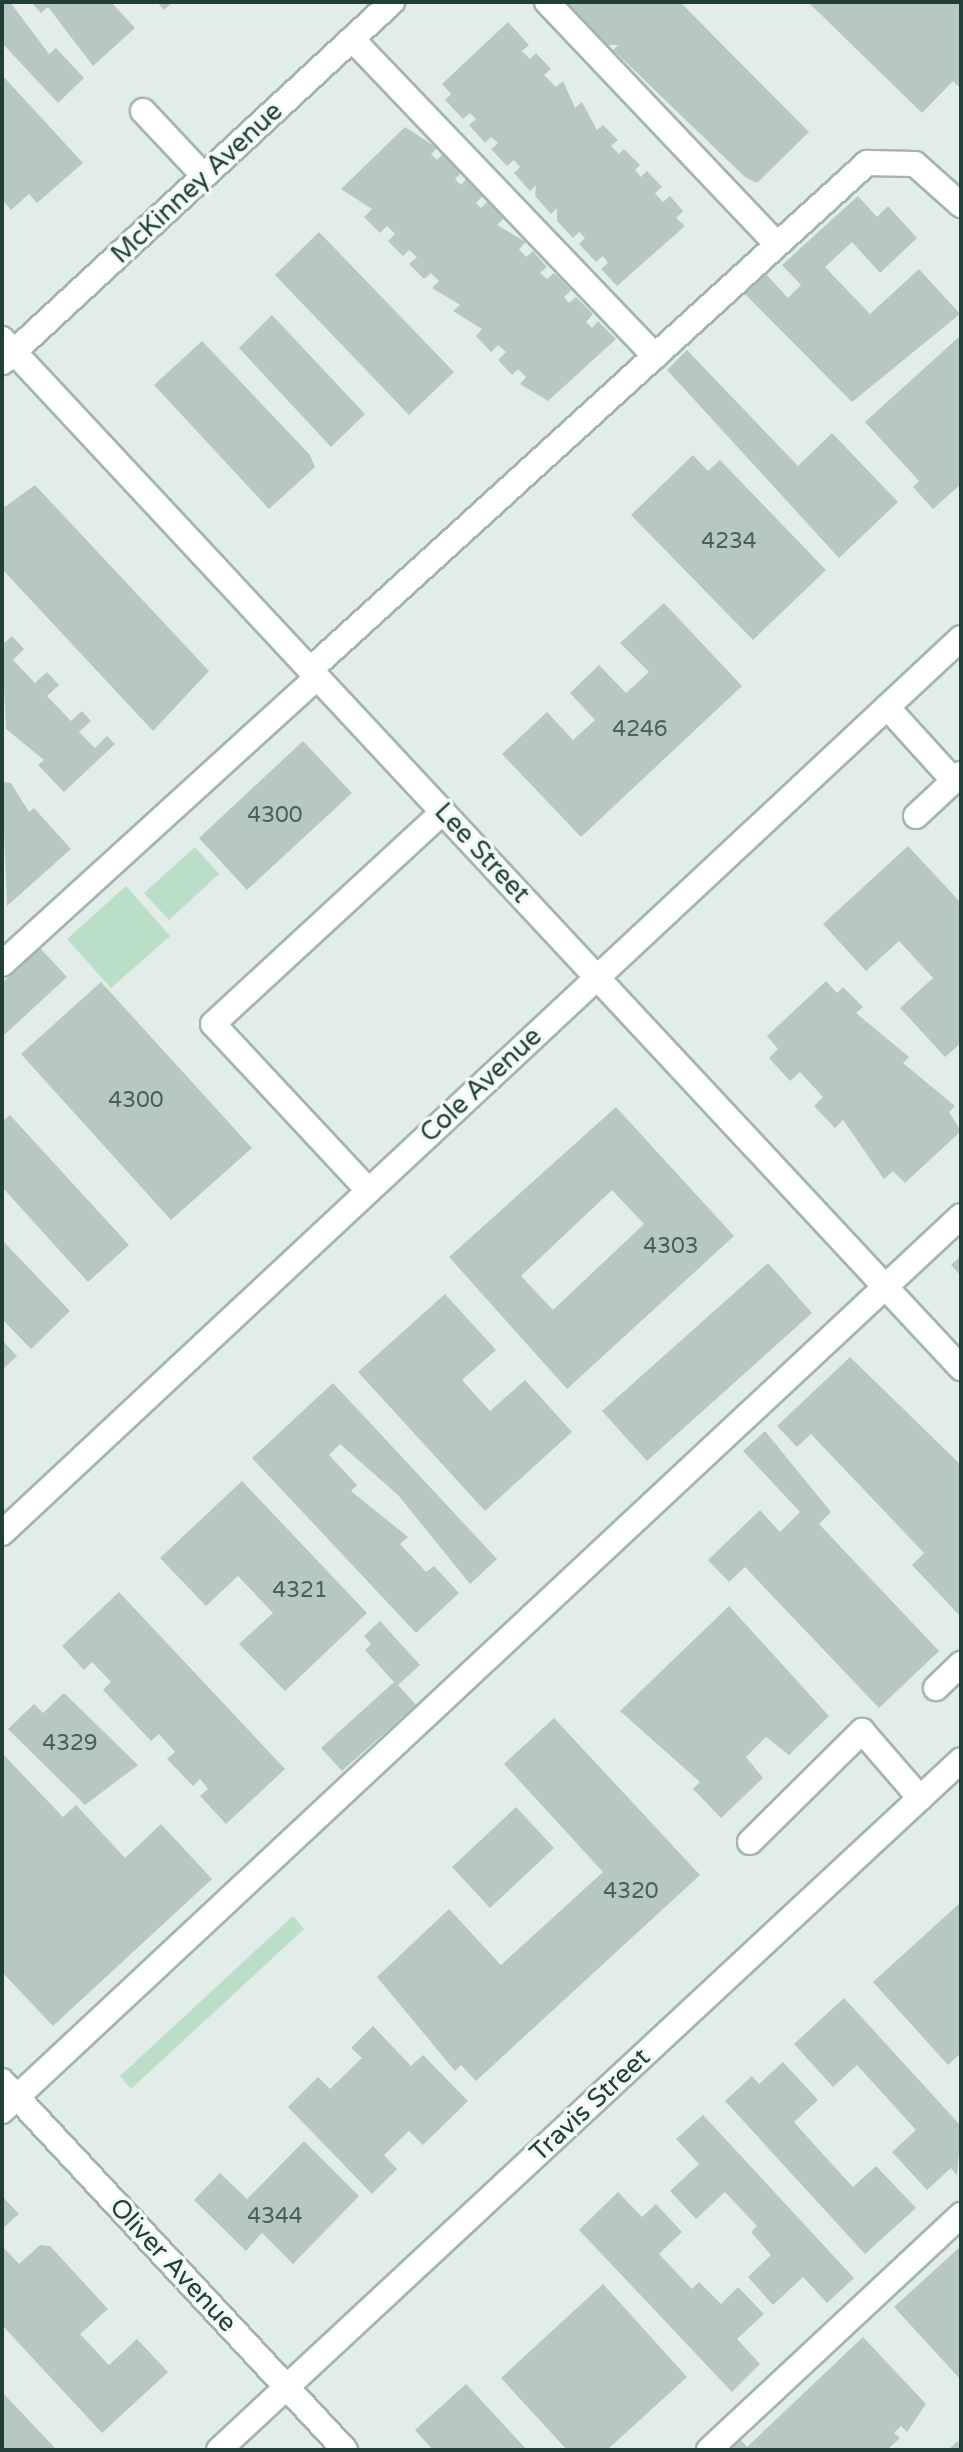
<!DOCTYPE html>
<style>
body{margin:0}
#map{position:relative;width:963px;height:2452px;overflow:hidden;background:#e2ede9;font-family:"Varela Round",sans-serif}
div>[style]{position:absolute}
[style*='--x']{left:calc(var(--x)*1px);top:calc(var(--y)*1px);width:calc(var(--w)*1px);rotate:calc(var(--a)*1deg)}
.green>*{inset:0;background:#badec8}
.building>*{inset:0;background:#b7c8c2}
.roads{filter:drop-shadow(2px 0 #a4b5b1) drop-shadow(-2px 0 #a4b5b1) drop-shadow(0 2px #a4b5b1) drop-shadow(0 -2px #a4b5b1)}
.minor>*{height:24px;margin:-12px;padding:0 12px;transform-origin:12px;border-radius:12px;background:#fff}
span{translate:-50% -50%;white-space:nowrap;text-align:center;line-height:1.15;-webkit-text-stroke:7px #f3f9f7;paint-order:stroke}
.number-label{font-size:22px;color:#46605c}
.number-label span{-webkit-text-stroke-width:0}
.street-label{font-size:26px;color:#213e3a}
.frame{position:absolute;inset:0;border:4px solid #213e3a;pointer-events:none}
</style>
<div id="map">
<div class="green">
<div style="clip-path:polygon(195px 847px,219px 874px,169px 920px,144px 893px)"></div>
<div style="clip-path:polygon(126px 886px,170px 936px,111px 988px,67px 939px)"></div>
<div style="clip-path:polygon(293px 1916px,304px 1929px,131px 2089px,120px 2076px)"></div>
</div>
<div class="building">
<div style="clip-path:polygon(10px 2px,49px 54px,56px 48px,84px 78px,58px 103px,2px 43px,2px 4px)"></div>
<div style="clip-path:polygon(31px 2px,111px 2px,135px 28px,93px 66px,48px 7px,41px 13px)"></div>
<div style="clip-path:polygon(157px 2px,173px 2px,164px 10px)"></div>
<div style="clip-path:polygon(563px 2px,680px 2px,809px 132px,757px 183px,745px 177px,613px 50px,618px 45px,606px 45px)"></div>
<div style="clip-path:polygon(808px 2px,961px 2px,961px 89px,953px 81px,922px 113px)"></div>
<div style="clip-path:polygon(508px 22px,529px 45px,522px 51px,530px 59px,536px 53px,551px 69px,544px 75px,556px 87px,563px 81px,575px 108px,582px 102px,597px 130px,603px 125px,618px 140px,611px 146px,619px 154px,624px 149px,640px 165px,635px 170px,641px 177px,647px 171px,662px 187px,655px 193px,663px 202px,670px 196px,683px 211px,676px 218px,685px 226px,617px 286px,601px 269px,608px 263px,603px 256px,596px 262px,579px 244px,585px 238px,579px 232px,573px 238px,557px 221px,557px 208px,551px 214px,535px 196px,536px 185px,530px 191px,514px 173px,520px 167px,514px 160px,507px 166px,491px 149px,498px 143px,491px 137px,485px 143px,469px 125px,476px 119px,470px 113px,463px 119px,445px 100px,451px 94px,442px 84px)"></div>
<div style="clip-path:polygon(2px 75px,83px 163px,37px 203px,29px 194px,11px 210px,2px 200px)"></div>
<div style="clip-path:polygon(405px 127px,437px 148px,431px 154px,437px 160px,444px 153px,462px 172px,455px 179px,461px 185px,466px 179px,484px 195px,476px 203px,481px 208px,488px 201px,504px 218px,497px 225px,526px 242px,519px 249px,526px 257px,533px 251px,547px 267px,540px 273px,547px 279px,554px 273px,571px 290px,564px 297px,569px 303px,576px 297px,593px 314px,586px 322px,592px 328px,598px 321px,616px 339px,548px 401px,520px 384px,526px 377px,518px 369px,512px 375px,498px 360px,506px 352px,498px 345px,491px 352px,476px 336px,482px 329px,453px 311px,460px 305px,432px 288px,439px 281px,431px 273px,424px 279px,409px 264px,417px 257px,409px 250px,403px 256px,388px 241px,395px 234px,387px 226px,380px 233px,364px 217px,372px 209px,341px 189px)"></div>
<div style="clip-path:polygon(858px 196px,877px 217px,888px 206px,917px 238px,880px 273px,852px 242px,825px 267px,870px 314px,919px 269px,960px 314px,852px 402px,743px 292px,764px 272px,788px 298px,801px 285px,782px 265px)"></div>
<div style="clip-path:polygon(319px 232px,454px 372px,409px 415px,275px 275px)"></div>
<div style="clip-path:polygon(272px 315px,365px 414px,331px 447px,239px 348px)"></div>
<div style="clip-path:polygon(961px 335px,961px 484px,933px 509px,913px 487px,919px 481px,865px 422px)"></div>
<div style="clip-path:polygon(202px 341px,310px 455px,315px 467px,269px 509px,154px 385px)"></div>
<div style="clip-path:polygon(687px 350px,798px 466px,832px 433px,898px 502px,839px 558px,667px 370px)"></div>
<div style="clip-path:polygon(693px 455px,708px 471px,720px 460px,826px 570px,753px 640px,631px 515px)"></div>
<div style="clip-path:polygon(35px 485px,209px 671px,153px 731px,2px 569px,2px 509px)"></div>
<div style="clip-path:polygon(664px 603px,742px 686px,581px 837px,502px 754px,547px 712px,573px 740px,595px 720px,570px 693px,599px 665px,626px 693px,649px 672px,620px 643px)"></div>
<div style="clip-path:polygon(12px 636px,24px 649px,13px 660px,35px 683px,47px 672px,59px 685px,47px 696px,71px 721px,82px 711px,91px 721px,79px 732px,95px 748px,107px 736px,115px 744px,64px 792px,38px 765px,44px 760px,6px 729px,2px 645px)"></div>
<div style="clip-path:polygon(303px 741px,352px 793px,247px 890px,199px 838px)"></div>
<div style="clip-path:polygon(2px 782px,11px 783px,29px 812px,34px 808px,71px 849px,7px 906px)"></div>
<div style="clip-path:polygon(908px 846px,961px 903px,961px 1043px,945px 1057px,900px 1008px,933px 978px,899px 941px,866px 971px,823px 924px)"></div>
<div style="clip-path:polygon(40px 948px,67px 977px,2px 1037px,2px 983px)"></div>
<div style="clip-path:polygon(826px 981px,837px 993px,843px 987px,863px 1007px,856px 1013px,909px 1057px,903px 1063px,955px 1106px,949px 1112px,961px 1131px,905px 1183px,893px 1171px,884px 1179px,843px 1120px,835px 1128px,814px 1106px,823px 1097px,800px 1072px,790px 1081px,769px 1058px,778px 1049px,767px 1036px)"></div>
<div style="clip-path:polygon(101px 982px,252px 1148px,171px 1220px,21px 1054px)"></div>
<div style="clip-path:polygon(evenodd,616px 1107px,734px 1236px,567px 1389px,449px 1257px,616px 1107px,612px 1190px,644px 1224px,553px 1310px,521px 1276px,612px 1190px)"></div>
<div style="clip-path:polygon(10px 1115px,129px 1245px,88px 1282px,2px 1187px,2px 1122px)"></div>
<div style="clip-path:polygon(2px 1240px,70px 1311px,31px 1349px,2px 1319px)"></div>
<div style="clip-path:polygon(961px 1256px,961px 1276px,951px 1265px)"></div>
<div style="clip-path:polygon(768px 1263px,812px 1313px,647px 1461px,602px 1411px)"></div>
<div style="clip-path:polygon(445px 1294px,496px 1350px,462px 1380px,490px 1411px,525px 1380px,572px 1432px,485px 1511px,358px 1372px)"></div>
<div style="clip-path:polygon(2px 1340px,17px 1356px,2px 1370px)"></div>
<div style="clip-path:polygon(850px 1357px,961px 1465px,961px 1617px,912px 1565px,924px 1553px,811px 1434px,797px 1447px,777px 1426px)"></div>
<div style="clip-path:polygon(333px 1383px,497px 1559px,470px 1584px,398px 1495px,340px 1444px,329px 1455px,357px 1485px,351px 1491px,408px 1537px,400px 1544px,426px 1572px,434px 1566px,459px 1593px,416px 1633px,252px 1458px)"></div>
<div style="clip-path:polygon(765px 1431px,831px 1512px,819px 1524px,939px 1651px,879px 1708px,745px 1567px,729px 1582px,708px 1560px,760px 1510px,780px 1532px,800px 1512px,743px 1451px)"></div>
<div style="clip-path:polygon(242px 1481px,367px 1613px,285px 1691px,239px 1644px,273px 1613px,238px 1576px,206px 1606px,160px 1558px)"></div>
<div style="clip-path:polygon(119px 1592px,285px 1769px,226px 1824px,200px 1796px,208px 1789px,200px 1779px,193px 1786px,167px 1759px,175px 1752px,159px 1734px,151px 1741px,103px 1690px,111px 1682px,92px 1662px,84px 1670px,62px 1646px)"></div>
<div style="clip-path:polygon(729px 1606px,829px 1716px,789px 1755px,766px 1737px,746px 1757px,763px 1778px,721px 1818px,693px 1789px,700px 1782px,620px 1711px)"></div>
<div style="clip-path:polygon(380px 1621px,420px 1665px,398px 1685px,416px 1705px,342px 1771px,321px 1748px,394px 1682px,365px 1650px,371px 1644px,364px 1636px)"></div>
<div style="clip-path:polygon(64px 1693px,138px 1765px,85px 1805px,8px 1729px,34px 1704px,43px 1713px)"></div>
<div style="clip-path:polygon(554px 1718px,700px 1875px,476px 2081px,461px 2065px,455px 2071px,377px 1977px,449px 1909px,501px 1965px,603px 1872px,504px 1764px)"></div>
<div style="clip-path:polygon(2px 1753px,63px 1817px,76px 1805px,125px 1858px,161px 1824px,212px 1879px,53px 2026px,2px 1972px)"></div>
<div style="clip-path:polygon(516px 1807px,554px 1848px,490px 1908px,452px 1867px)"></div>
<div style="clip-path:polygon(961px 1902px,961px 2053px,948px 2065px,873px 1982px)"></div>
<div style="clip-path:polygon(844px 1998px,961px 2126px,957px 2176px,951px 2168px,927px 2190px,892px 2152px,916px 2130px,857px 2065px,833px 2087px,794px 2044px)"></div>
<div style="clip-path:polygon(373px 2026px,411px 2066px,423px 2055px,468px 2101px,423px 2145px,409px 2131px,384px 2155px,397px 2169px,372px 2194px,288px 2107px,318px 2077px,330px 2089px,362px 2058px,351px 2048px)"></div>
<div style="clip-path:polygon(783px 2062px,818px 2100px,794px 2122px,819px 2150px,853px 2187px,876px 2166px,916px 2208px,865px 2254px,725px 2101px,752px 2076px,759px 2084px)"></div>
<div style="clip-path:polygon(703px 2115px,854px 2278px,827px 2303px,803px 2277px,773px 2305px,748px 2277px,771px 2255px,751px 2232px,757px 2226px,725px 2192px,696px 2219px,670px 2191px,699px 2164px,676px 2139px)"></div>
<div style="clip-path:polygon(304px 2141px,359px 2196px,293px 2264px,262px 2233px,246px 2251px,194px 2200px,220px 2173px,247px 2199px)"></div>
<div style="clip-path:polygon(618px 2192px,642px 2217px,656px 2204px,682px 2232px,659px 2254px,692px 2289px,699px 2282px,721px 2304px,738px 2287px,764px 2314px,737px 2339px,760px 2364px,732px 2392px,579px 2230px)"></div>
<div style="clip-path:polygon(2px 2196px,19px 2214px,2px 2229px)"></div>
<div style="clip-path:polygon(40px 2245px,50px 2246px,108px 2309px,80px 2334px,109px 2365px,137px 2339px,168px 2372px,102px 2433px,2px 2325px,2px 2246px,19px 2264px)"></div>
<div style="clip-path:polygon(961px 2246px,961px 2380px,894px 2307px)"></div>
<div style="clip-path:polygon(603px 2284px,687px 2377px,607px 2450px,567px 2450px,501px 2378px)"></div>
<div style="clip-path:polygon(863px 2337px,926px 2404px,907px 2432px,901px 2426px,894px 2433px,900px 2438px,887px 2450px,730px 2450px,741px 2440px,747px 2447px)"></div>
<div style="clip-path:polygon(466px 2384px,527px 2450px,433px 2450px,415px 2430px)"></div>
<div style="clip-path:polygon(2px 2392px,57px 2450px,2px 2450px)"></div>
<div style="clip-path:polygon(958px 2441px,961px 2450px,948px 2450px)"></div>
</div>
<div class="roads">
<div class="minor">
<div style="--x:547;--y:2;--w:334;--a:46.5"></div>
<div style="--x:352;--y:39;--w:439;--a:46.3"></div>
<div style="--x:143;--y:111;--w:89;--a:46.8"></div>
<div style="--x:2;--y:339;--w:1407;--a:47.02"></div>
<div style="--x:3;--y:362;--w:530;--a:-42.78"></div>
<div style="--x:310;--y:670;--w:753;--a:-42.31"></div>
<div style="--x:867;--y:163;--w:48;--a:1.2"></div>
<div style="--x:915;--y:164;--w:62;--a:41.7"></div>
<div style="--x:887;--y:707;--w:100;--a:47.8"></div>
<div style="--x:916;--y:816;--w:62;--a:-43"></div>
<div style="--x:2;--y:964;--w:426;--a:-42.3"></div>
<div style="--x:368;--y:1190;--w:227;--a:-133"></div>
<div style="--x:213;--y:1024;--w:313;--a:-42.7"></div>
<div style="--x:2;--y:1533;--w:1312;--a:-43.02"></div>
<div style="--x:936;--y:1688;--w:35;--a:-44"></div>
<div style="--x:750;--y:1842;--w:158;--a:-44.7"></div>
<div style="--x:862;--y:1731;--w:89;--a:49.1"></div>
<div style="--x:2;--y:2081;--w:504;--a:47.09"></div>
<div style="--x:2;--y:2111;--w:1312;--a:-43.02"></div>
<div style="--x:219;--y:2450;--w:1013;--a:-42.92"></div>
<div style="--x:709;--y:2450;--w:345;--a:-43"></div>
</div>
</div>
<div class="number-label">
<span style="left:729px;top:542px">4234</span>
<span style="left:640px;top:730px">4246</span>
<span style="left:275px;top:816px">4300</span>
<span style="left:136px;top:1101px">4300</span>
<span style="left:671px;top:1247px">4303</span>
<span style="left:300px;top:1591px">4321</span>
<span style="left:70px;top:1744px">4329</span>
<span style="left:631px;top:1892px">4320</span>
<span style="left:275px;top:2217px">4344</span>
</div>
<div class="street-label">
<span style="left:197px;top:183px;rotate:-43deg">McKinney Avenue</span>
<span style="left:482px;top:853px;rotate:47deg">Lee Street</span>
<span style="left:481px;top:1085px;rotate:-43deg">Cole Avenue</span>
<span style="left:590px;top:2105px;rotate:-43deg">Travis Street</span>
<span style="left:173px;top:2265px;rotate:47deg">Oliver Avenue</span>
</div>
<div class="frame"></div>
</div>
